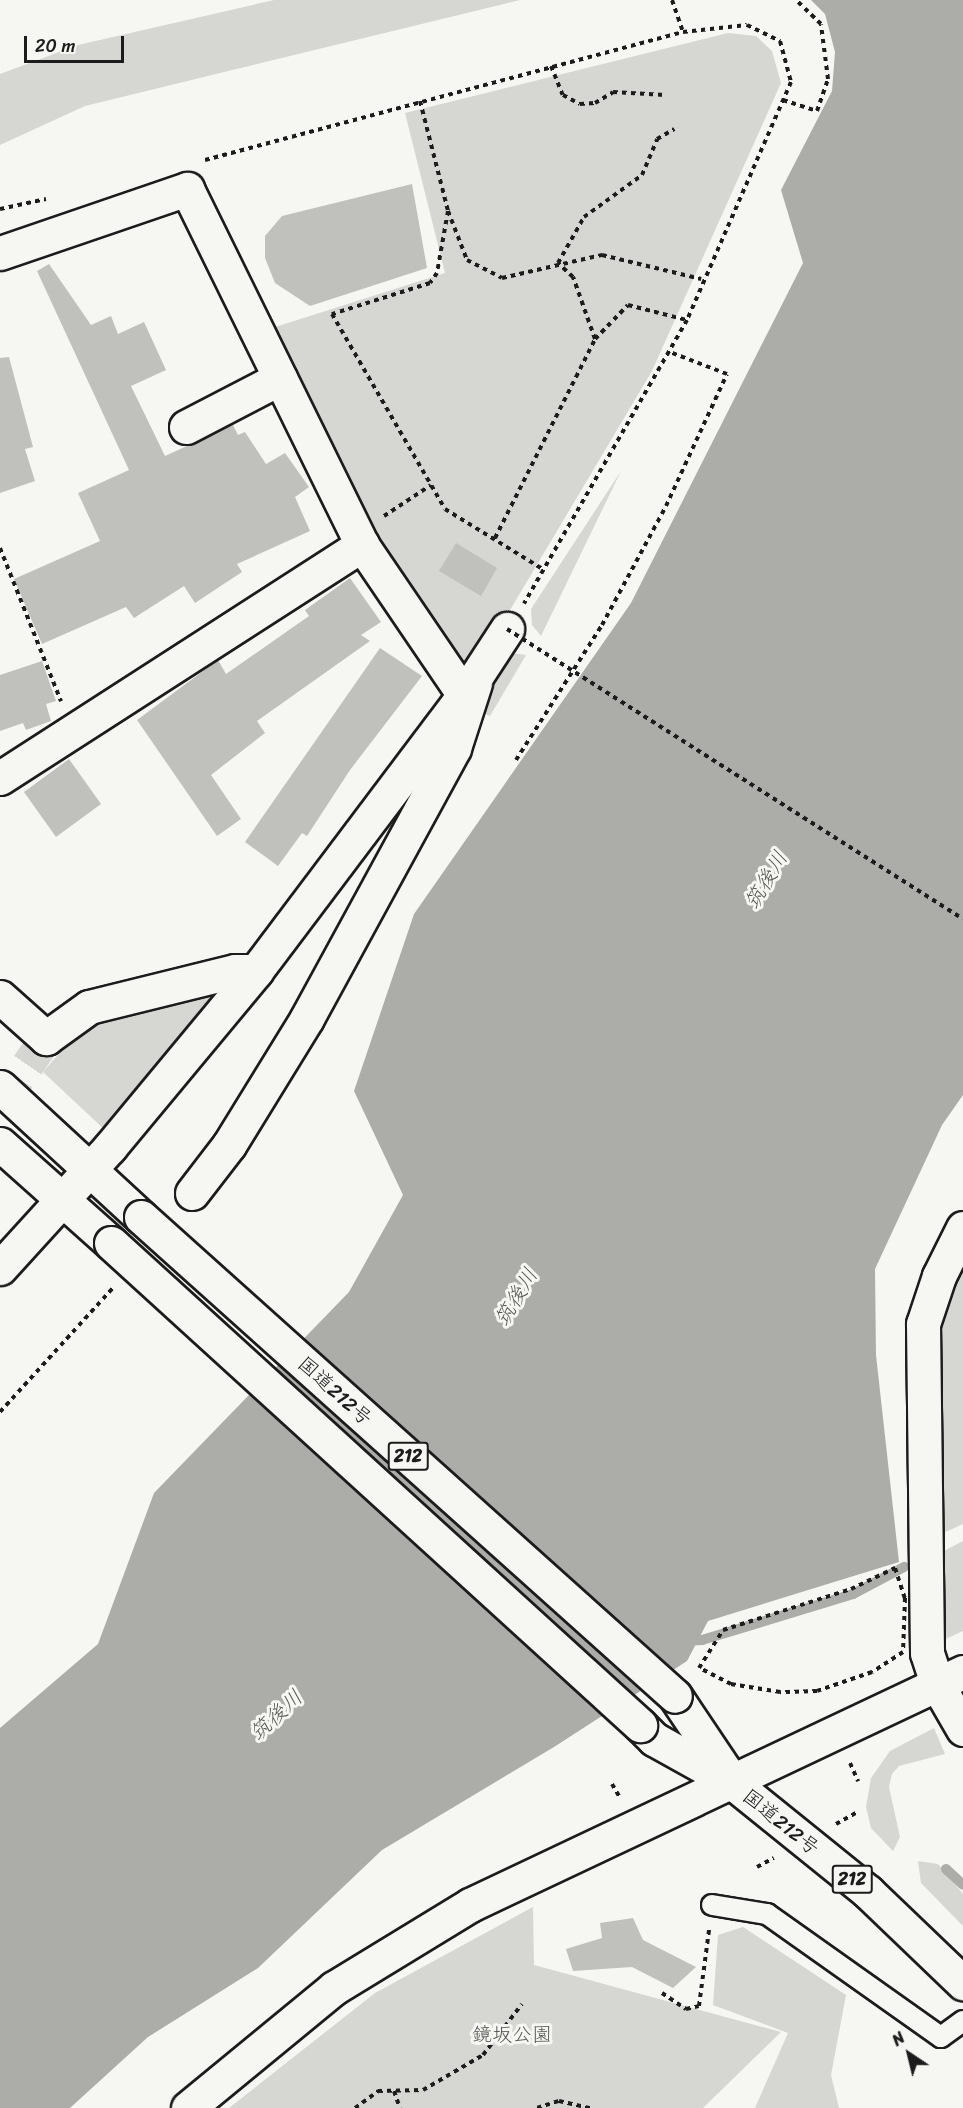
<!DOCTYPE html>
<meta charset="utf-8">
<style>
body{margin:0}
#map{position:relative;width:963px;height:2108px;overflow:hidden;background:#f6f6f2;font-family:Sriracha,"Klee One",sans-serif}
div>[style]{position:absolute}
[style*='--x']{left:calc(var(--x)*1px);top:calc(var(--y)*1px);width:calc(var(--w)*1px);rotate:calc(var(--a)*1deg)}
.green>*{inset:0;background:#d6d6d2}
.water>*{inset:0;background:#acaca9}
.stream>*{height:10px;margin:-5px;padding:0 5px;transform-origin:5px;border-radius:5px;background:#acaca9}
.building>*{inset:0;background:#c0c0bd}
.street-tunnel>*{height:33px;margin-top:-16.5px;transform-origin:0;background:repeating-linear-gradient(90deg,#d5d5d2 0 33px,transparent 0 49px)}
.path>*{height:4px;margin-top:-2px;transform-origin:0;background:repeating-linear-gradient(90deg,#1c1c1c 0 4.5px,transparent 0 9px)}
.roads{filter:drop-shadow(2px 0 #1c1c1c) drop-shadow(-2px 0 #1c1c1c) drop-shadow(0 2px #1c1c1c) drop-shadow(0 -2px #1c1c1c)}
.lane>*{height:20px;margin:-10px;padding:0 10px;transform-origin:10px;border-radius:10px;background:#f6f6f2}
.street>*{height:33px;margin:-16.5px;padding:0 16.5px;transform-origin:16.5px;border-radius:16.5px;background:#f6f6f2}
.secondary>*{height:33px;margin:-16.5px;padding:0 16.5px;transform-origin:16.5px;border-radius:16.5px;background:#f6f6f2}
.highway>*{height:33px;margin:-16.5px;padding:0 16.5px;transform-origin:16.5px;border-radius:16.5px;background:#f6f6f2}
.path-bridge>*{height:4px;margin-top:-2px;transform-origin:0;background:repeating-linear-gradient(90deg,#1c1c1c 0 4.5px,transparent 0 9px)}
.bridges{filter:drop-shadow(2px 0 #1c1c1c) drop-shadow(-2px 0 #1c1c1c) drop-shadow(0 2px #1c1c1c) drop-shadow(0 -2px #1c1c1c)}
.highway-bridge>*{height:33px;margin:-16.5px;padding:0 16.5px;transform-origin:16.5px;border-radius:16.5px;background:#f6f6f2}
span{translate:-50% -50%;white-space:nowrap;text-align:center;line-height:1.15;-webkit-text-stroke:6px #f6f6f2;paint-order:stroke}
.shield-label span{padding:2px 4px;background:#f6f6f2;border:2px solid;border-radius:4px;-webkit-text-stroke-width:0}
.shield-label{font-size:18px;color:#1c1c1c;font-weight:700}
.street-label{font-size:20px;color:#1c1c1c}
.park-label{font-size:20px;color:#545453}
.water-label{font-size:21px;color:#565654;font-style:italic}
.north{position:absolute;left:879px;top:2024px;width:60px;height:60px;-webkit-text-stroke:4px #f6f6f2;paint-order:stroke;rotate:325deg;font-size:16px;font-weight:700;line-height:24px;text-align:center;color:#1c1c1c}
.north::after{content:'';display:block;margin:auto;width:21px;height:27px;background:#1c1c1c;clip-path:polygon(50% 0,100% 100%,50% 72%,0 100%)}
.scale{position:absolute;left:24px;top:36px;width:100px;height:27px;box-sizing:border-box;border:3px solid #1c1c1c;border-top:0;padding-left:8px;font-size:18px;line-height:21px;white-space:nowrap;color:#1c1c1c;-webkit-text-stroke:4px #f6f6f2;paint-order:stroke}
</style>
<div id="map">
<div class="green">
<div style="clip-path:polygon(274px 0,520px 0,85px 106px,0 145px,0 74px,78px 45px)"></div>
<div style="clip-path:polygon(728px 33px,756px 36px,772px 51px,781px 83px,652px 371px,465px 686px,361px 523px,269px 329px,445px 273px,405px 113px)"></div>
<div style="clip-path:polygon(621px 471px,541px 636px,532px 625px,531px 609px)"></div>
<div style="clip-path:polygon(504px 652px,526px 655px,490px 716px,474px 709px)"></div>
<div style="clip-path:polygon(221px 983px,106px 1131px,43px 1072px,91px 1017px)"></div>
<div style="clip-path:polygon(963px 1246px,963px 1524px,937px 1536px,932px 1327px)"></div>
<div style="clip-path:polygon(963px 1541px,963px 1631px,937px 1643px,936px 1555px)"></div>
<div style="clip-path:polygon(934px 1728px,945px 1754px,899px 1766px,892px 1774px,889px 1787px,900px 1837px,893px 1851px,871px 1828px,866px 1807px,871px 1778px,890px 1751px)"></div>
<div style="clip-path:polygon(918px 1861px,938px 1864px,963px 1894px,963px 1926px,921px 1883px)"></div>
<div style="clip-path:polygon(533px 1907px,534px 1965px,781px 2032px,703px 2108px,229px 2108px,375px 1993px)"></div>
<div style="clip-path:polygon(743px 1927px,846px 1995px,831px 2075px,839px 2108px,755px 2108px,788px 2033px,713px 2005px,718px 1935px)"></div>
</div>
<div class="water">
<div style="clip-path:polygon(811px 0,963px 0,963px 1095px,942px 1125px,875px 1269px,876px 1355px,899px 1562px,708px 1621px,687px 1661px,554px 1747px,382px 1850px,258px 1968px,148px 2037px,70px 2108px,0 2108px,0 1728px,98px 1644px,154px 1493px,349px 1292px,403px 1195px,354px 1091px,414px 914px,631px 603px,803px 263px,781px 190px,832px 91px,835px 52px,825px 14px)"></div>
</div>
<div class="stream">
<div style="--x:684;--y:1641;--w:18;--a:-3"></div>
<div style="--x:702;--y:1640;--w:158;--a:-16.9"></div>
<div style="--x:853;--y:1594;--w:58;--a:-27.9"></div>
<div style="--x:946;--y:1869;--w:23;--a:43"></div>
</div>
<div class="building">
<div style="clip-path:polygon(412px 184px,427px 268px,310px 306px,275px 283px,265px 258px,265px 236px,282px 216px)"></div>
<div style="clip-path:polygon(49px 264px,91px 325px,111px 316px,118px 334px,144px 322px,166px 370px,131px 386px,165px 456px,233px 425px,238px 435px,245px 432px,266px 464px,285px 453px,309px 487px,295px 497px,310px 531px,237px 564px,242px 572px,195px 603px,184px 586px,134px 618px,126px 607px,42px 644px,14px 579px,100px 541px,78px 493px,129px 470px,37px 271px)"></div>
<div style="clip-path:polygon(9px 357px,33px 447px,25px 449px,35px 481px,0 493px,0 358px)"></div>
<div style="clip-path:polygon(456px 543px,497px 568px,481px 596px,439px 571px)"></div>
<div style="clip-path:polygon(350px 578px,381px 622px,361px 635px,370px 641px,257px 721px,265px 733px,211px 775px,241px 819px,217px 836px,137px 720px,218px 660px,226px 674px,309px 616px,305px 610px)"></div>
<div style="clip-path:polygon(380px 648px,422px 676px,350px 770px,307px 836px,302px 833px,278px 866px,245px 842px)"></div>
<div style="clip-path:polygon(42px 661px,56px 701px,46px 704px,51px 721px,26px 730px,23px 723px,0 731px,0 675px)"></div>
<div style="clip-path:polygon(69px 759px,101px 804px,56px 837px,24px 792px)"></div>
<div style="clip-path:polygon(633px 1918px,643px 1940px,696px 1967px,673px 1988px,632px 1967px,573px 1971px,566px 1949px,602px 1938px,600px 1923px)"></div>
</div>
<div class="street-tunnel">
<div style="--x:0;--y:1105;--w:81;--a:-55.5"></div>
</div>
<div class="path">
<div style="--x:672;--y:0;--w:34;--a:71"></div>
<div style="--x:551;--y:66;--w:31;--a:68"></div>
<div style="--x:563;--y:95;--w:19;--a:28"></div>
<div style="--x:580;--y:104;--w:15;--a:-4"></div>
<div style="--x:595;--y:103;--w:21;--a:-31"></div>
<div style="--x:613;--y:92;--w:52;--a:3.3"></div>
<div style="--x:783;--y:100;--w:36;--a:18"></div>
<div style="--x:817;--y:111;--w:34;--a:-71"></div>
<div style="--x:828;--y:79;--w:55;--a:-97.3"></div>
<div style="--x:821;--y:24;--w:35;--a:-136"></div>
<div style="--x:420;--y:101;--w:114;--a:75.7"></div>
<div style="--x:448;--y:211;--w:63;--a:100.1"></div>
<div style="--x:437;--y:273;--w:12;--a:125"></div>
<div style="--x:430;--y:283;--w:103;--a:162.4"></div>
<div style="--x:332;--y:314;--w:225;--a:59.9"></div>
<div style="--x:445;--y:509;--w:116;--a:31.6"></div>
<div style="--x:205;--y:160;--w:495;--a:-15"></div>
<div style="--x:683;--y:32;--w:64;--a:-6.2"></div>
<div style="--x:747;--y:25;--w:37;--a:26"></div>
<div style="--x:780;--y:41;--w:42;--a:75"></div>
<div style="--x:791;--y:82;--w:260;--a:113.6"></div>
<div style="--x:687;--y:320;--w:327;--a:119.9"></div>
<div style="--x:0;--y:209;--w:47;--a:-12.3"></div>
<div style="--x:448;--y:211;--w:53;--a:68.8"></div>
<div style="--x:467;--y:260;--w:39;--a:27"></div>
<div style="--x:502;--y:278;--w:103;--a:-13"></div>
<div style="--x:602;--y:255;--w:102;--a:13.6"></div>
<div style="--x:595;--y:339;--w:66;--a:-109.5"></div>
<div style="--x:573;--y:277;--w:21;--a:-137"></div>
<div style="--x:558;--y:263;--w:53;--a:-60.5"></div>
<div style="--x:584;--y:217;--w:72;--a:-35.9"></div>
<div style="--x:642;--y:175;--w:39;--a:-67"></div>
<div style="--x:657;--y:139;--w:20;--a:-30"></div>
<div style="--x:384;--y:516;--w:56;--a:-33.4"></div>
<div style="--x:495;--y:538;--w:223;--a:-63.3"></div>
<div style="--x:595;--y:339;--w:47;--a:-45.9"></div>
<div style="--x:628;--y:305;--w:61;--a:14.3"></div>
<div style="--x:0;--y:548;--w:165;--a:68.3"></div>
<div style="--x:516;--y:760;--w:160;--a:-57.5"></div>
<div style="--x:602;--y:625;--w:135;--a:-61.7"></div>
<div style="--x:666;--y:506;--w:145;--a:-65.2"></div>
<div style="--x:727;--y:374;--w:61;--a:-158.9"></div>
<div style="--x:0;--y:1412;--w:168;--a:-47.7"></div>
<div style="--x:895;--y:1568;--w:32;--a:72"></div>
<div style="--x:905;--y:1598;--w:54;--a:92.1"></div>
<div style="--x:903;--y:1652;--w:37;--a:147"></div>
<div style="--x:872;--y:1672;--w:58;--a:160.9"></div>
<div style="--x:817;--y:1691;--w:37;--a:178"></div>
<div style="--x:780;--y:1692;--w:50;--a:-170.7"></div>
<div style="--x:731;--y:1684;--w:36;--a:-153"></div>
<div style="--x:699;--y:1668;--w:45;--a:-57.7"></div>
<div style="--x:723;--y:1630;--w:134;--a:-17.8"></div>
<div style="--x:851;--y:1589;--w:49;--a:-25.5"></div>
<div style="--x:850;--y:1763;--w:20;--a:66"></div>
<div style="--x:612;--y:1784;--w:16;--a:60"></div>
<div style="--x:836;--y:1824;--w:23;--a:-29"></div>
<div style="--x:757;--y:1867;--w:19;--a:-28"></div>
<div style="--x:662;--y:1993;--w:29;--a:34"></div>
<div style="--x:686;--y:2009;--w:13;--a:-13"></div>
<div style="--x:699;--y:2006;--w:77;--a:-82.5"></div>
<div style="--x:394;--y:2091;--w:18;--a:71"></div>
<div style="--x:355;--y:2108;--w:29;--a:-36"></div>
<div style="--x:378;--y:2091;--w:45;--a:-1.3"></div>
<div style="--x:423;--y:2090;--w:69;--a:-30.3"></div>
<div style="--x:483;--y:2055;--w:64;--a:-52.6"></div>
<div style="--x:537;--y:2108;--w:23;--a:-18"></div>
<div style="--x:559;--y:2101;--w:32;--a:13"></div>
</div>
<div class="roads">
<div class="lane">
<div style="--x:712;--y:1905;--w:56;--a:9.3"></div>
<div style="--x:767;--y:1914;--w:213;--a:35.3"></div>
<div style="--x:941;--y:2037;--w:27;--a:-36"></div>
</div>
<div class="street">
<div style="--x:0;--y:253;--w:198;--a:-18.9"></div>
<div style="--x:187;--y:189;--w:397;--a:63.8"></div>
<div style="--x:362;--y:545;--w:181;--a:55.8"></div>
<div style="--x:186;--y:427;--w:106;--a:-27.5"></div>
<div style="--x:0;--y:778;--w:431;--a:-32.8"></div>
<div style="--x:0;--y:997;--w:62;--a:41.7"></div>
<div style="--x:46;--y:1038;--w:53;--a:-35.8"></div>
<div style="--x:89;--y:1007;--w:150;--a:-13.9"></div>
<div style="--x:235;--y:971;--w:21;--a:0"></div>
<div style="--x:192;--y:1193;--w:61;--a:-52.4"></div>
<div style="--x:229;--y:1145;--w:149;--a:-58.4"></div>
<div style="--x:307;--y:1018;--w:307;--a:-61.4"></div>
<div style="--x:454;--y:748;--w:68;--a:-72.1"></div>
<div style="--x:963;--y:1228;--w:54;--a:116.6"></div>
<div style="--x:939;--y:1276;--w:51;--a:108.4"></div>
<div style="--x:923;--y:1324;--w:329;--a:89.3"></div>
<div style="--x:927;--y:1653;--w:33;--a:72"></div>
<div style="--x:937;--y:1684;--w:52;--a:60"></div>
</div>
<div class="secondary">
<div style="--x:0;--y:1268;--w:164;--a:-47.7"></div>
<div style="--x:110;--y:1147;--w:229;--a:-50.3"></div>
<div style="--x:256;--y:971;--w:346;--a:-53"></div>
<div style="--x:464;--y:695;--w:79;--a:-56.9"></div>
<div style="--x:188;--y:2108;--w:189;--a:-39.4"></div>
<div style="--x:334;--y:1988;--w:159;--a:-31.4"></div>
<div style="--x:470;--y:1905;--w:545;--a:-25.3"></div>
</div>
<div class="highway">
<div style="--x:0;--y:1087;--w:192;--a:42.7"></div>
<div style="--x:0;--y:1144;--w:149;--a:41.7"></div>
<div style="--x:675;--y:1696;--w:102;--a:56.2"></div>
<div style="--x:640;--y:1725;--w:20;--a:45"></div>
<div style="--x:654;--y:1739;--w:90;--a:29.1"></div>
<div style="--x:733;--y:1783;--w:174;--a:38.9"></div>
<div style="--x:868;--y:1892;--w:132;--a:43.8"></div>
</div>
</div>
<div class="path-bridge">
<div style="--x:507;--y:629;--w:540;--a:32.45"></div>
</div>
<div class="bridges">
<div class="highway-bridge">
<div style="--x:141;--y:1217;--w:717;--a:41.89"></div>
<div style="--x:111;--y:1243;--w:716;--a:42.34"></div>
</div>
</div>
<div class="shield-label">
<span style="left:408px;top:1456px">212</span>
<span style="left:852px;top:1879px">212</span>
</div>
<div class="street-label">
<span style="left:335px;top:1391px;rotate:42deg">国道212号</span>
<span style="left:781px;top:1822px;rotate:39deg">国道212号</span>
</div>
<div class="park-label">
<span style="left:512px;top:2034px">鏡坂公園</span>
</div>
<div class="water-label">
<span style="left:766px;top:880px;rotate:-59deg">筑後川</span>
<span style="left:516px;top:1297px;rotate:-59deg">筑後川</span>
<span style="left:276px;top:1715px;rotate:-43deg">筑後川</span>
</div>
<div class="north">N</div>
<div class="scale">20 m</div>
</div>
